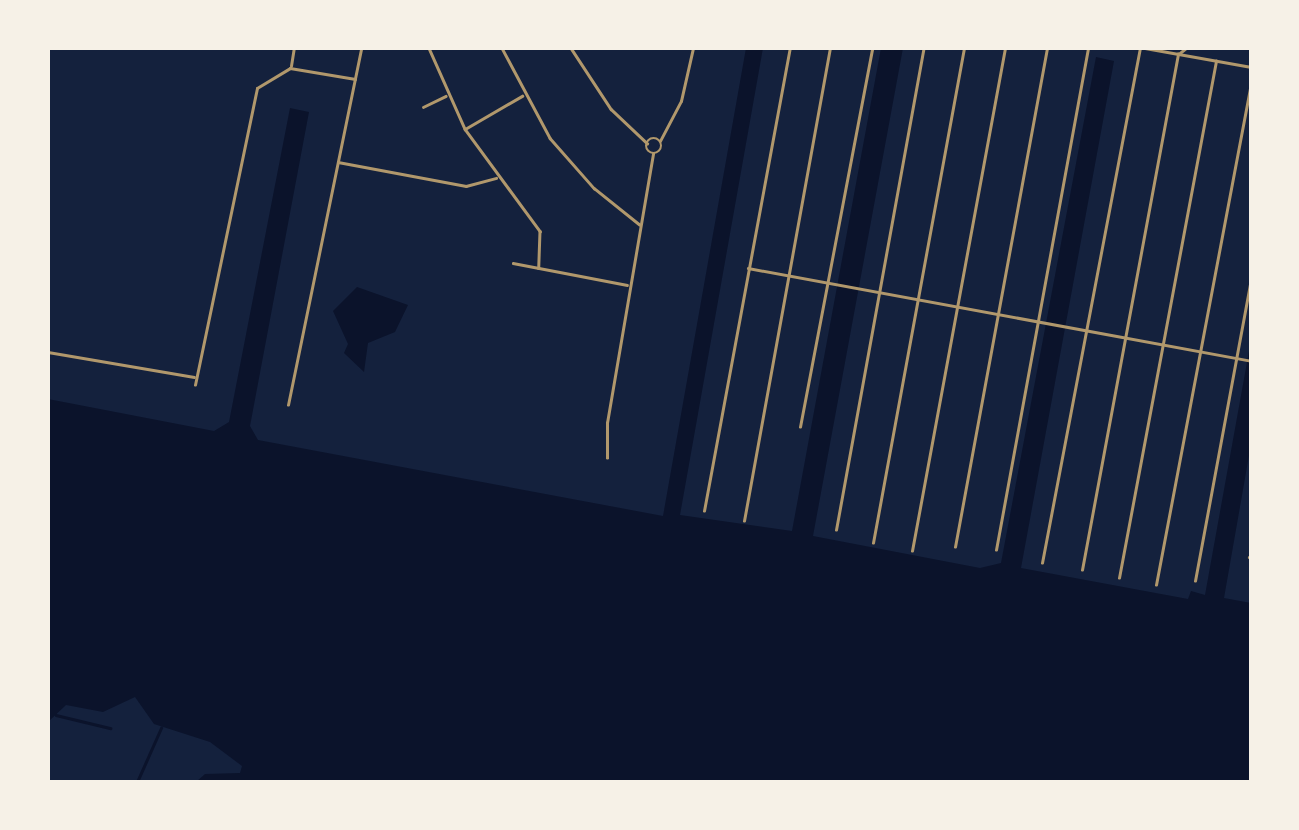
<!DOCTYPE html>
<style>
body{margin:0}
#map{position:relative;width:1299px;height:830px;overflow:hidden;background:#14213d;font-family:Lato,sans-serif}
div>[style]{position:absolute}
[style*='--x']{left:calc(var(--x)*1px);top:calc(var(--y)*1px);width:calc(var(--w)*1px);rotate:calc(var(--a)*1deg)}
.water>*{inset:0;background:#0b132b}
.stream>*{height:2.5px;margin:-1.25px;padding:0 1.25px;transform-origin:1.25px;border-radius:1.25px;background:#0b132b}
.minor>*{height:2.5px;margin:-1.25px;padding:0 1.25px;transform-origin:1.25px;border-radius:1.25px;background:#b1986c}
.minor>.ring{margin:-1.25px;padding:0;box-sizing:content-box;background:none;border:2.5px solid #b1986c;border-radius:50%}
span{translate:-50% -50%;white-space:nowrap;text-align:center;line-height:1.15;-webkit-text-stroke:9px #f6f1e7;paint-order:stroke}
.frame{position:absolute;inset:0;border:50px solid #f6f1e7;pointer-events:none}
</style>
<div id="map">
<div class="water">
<div style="clip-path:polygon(746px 48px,763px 48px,680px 515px,792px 531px,881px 48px,903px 48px,813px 536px,980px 568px,1001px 563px,1096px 57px,1114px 61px,1021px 568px,1188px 599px,1191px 591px,1205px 595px,1251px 340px,1251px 444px,1224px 598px,1251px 603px,1251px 782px,196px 782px,205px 774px,240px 773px,242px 766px,210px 742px,154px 724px,135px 697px,103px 712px,66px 705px,48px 722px,48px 399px,214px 431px,229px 422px,290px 108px,309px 112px,250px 426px,258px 440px,663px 516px)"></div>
<div style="clip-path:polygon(357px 287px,408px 305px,395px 332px,368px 343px,364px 372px,344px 353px,348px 344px,333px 311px)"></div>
</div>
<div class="stream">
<div style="--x:56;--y:715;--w:56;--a:13.5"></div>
<div style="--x:137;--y:782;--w:59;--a:-66"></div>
</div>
<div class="minor">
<div style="--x:429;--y:48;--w:89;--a:66"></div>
<div style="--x:465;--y:129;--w:127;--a:53.7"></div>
<div style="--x:540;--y:231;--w:37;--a:92"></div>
<div style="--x:502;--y:48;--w:102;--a:61.9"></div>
<div style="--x:550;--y:138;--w:67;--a:48.7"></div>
<div style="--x:594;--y:188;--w:58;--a:38.7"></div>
<div style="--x:571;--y:48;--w:73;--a:56.7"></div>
<div style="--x:611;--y:109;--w:50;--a:43.4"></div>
<div style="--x:1145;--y:48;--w:109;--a:10.1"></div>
<div style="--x:1180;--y:53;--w:8;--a:-40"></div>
<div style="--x:291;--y:66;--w:18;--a:-81"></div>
<div style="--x:423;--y:107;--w:25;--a:-26"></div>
<div style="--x:465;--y:129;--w:66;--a:-30.1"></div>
<div class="ring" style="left:646px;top:138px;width:13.5px;height:13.5px"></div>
<div style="--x:660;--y:141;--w:45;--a:-62.3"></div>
<div style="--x:681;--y:101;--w:54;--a:-77.2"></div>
<div style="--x:338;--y:162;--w:130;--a:10.6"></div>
<div style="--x:466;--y:186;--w:31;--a:-15"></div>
<div style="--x:513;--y:263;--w:116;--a:10.9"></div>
<div style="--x:748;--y:268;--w:513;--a:10.45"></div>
<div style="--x:48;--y:352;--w:148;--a:9.7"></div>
<div style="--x:195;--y:385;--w:303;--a:-78.2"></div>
<div style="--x:257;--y:88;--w:39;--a:-31"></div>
<div style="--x:290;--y:68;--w:66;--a:9.6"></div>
<div style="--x:288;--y:405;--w:364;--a:-78.4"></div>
<div style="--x:800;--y:427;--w:386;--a:-79.2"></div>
<div style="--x:607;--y:458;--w:35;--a:-90"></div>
<div style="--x:607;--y:423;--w:273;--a:-80.3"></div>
<div style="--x:704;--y:511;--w:471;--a:-79.5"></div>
<div style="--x:744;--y:521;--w:481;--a:-79.7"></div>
<div style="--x:836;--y:530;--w:490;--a:-79.7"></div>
<div style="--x:873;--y:543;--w:503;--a:-79.58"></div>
<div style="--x:955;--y:547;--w:507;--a:-79.55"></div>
<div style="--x:996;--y:550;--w:510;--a:-79.61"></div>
<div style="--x:912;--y:551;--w:512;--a:-79.52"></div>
<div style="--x:1249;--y:557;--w:3;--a:18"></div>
<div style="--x:1042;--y:563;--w:524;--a:-79.23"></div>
<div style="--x:1082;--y:570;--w:525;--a:-79.46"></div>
<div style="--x:1119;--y:578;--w:526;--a:-79.37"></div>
<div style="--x:1195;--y:581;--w:313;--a:-79.5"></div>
<div style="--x:1156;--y:585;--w:516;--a:-79.28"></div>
</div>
<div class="frame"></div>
</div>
